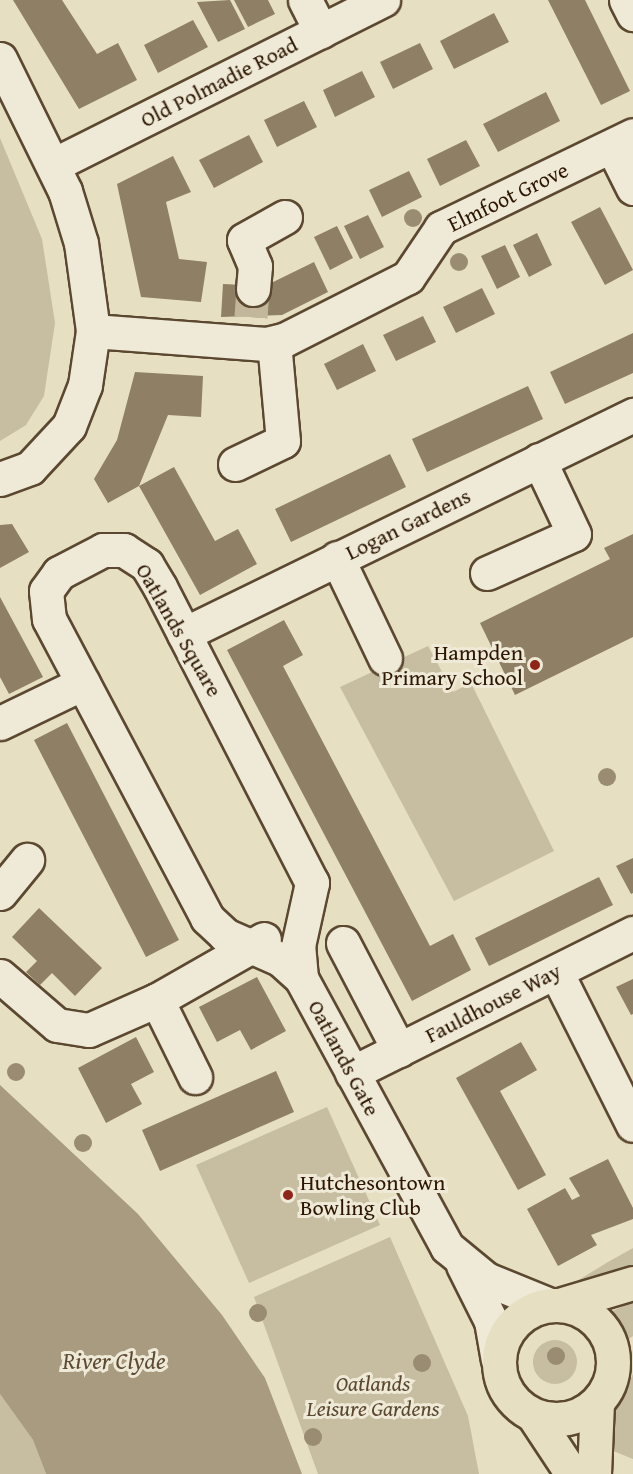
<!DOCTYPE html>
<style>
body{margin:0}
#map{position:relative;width:633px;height:1474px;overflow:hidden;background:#e7dfc1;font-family:"Gentium Book Plus",serif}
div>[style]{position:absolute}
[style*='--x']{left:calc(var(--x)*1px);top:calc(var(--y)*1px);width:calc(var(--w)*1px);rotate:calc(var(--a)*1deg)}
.green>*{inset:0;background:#c7bda0}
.round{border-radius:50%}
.water>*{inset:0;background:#a89b80}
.building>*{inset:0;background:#8e7f65}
.minor-tunnel>*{height:33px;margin-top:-16.5px;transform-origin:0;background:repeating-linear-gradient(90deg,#c2b79b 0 33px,transparent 0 49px)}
.roads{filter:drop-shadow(2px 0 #5c4831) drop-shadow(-2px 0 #5c4831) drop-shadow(0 2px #5c4831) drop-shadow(0 -2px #5c4831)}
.minor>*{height:33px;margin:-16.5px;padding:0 16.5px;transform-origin:16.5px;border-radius:16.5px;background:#efead7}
.major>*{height:33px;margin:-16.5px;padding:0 16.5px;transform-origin:16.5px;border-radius:16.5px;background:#e7dfc1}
.major>.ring{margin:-16.5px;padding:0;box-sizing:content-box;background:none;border:33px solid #e7dfc1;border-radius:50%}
.trees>*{width:18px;height:18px;margin:-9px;border-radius:50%;background:#9a8c72}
.dots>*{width:16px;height:16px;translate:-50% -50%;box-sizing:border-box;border:3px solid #efead7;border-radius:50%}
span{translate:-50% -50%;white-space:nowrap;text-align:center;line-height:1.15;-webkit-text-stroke:6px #efead7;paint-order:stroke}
.street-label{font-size:22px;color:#2d1601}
.poi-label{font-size:22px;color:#2d1601}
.right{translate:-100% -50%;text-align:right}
.left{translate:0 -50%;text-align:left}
.park-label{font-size:22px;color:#5b4831;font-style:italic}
.water-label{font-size:24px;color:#5e4b34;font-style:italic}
</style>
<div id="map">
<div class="green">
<div style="clip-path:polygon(0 138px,42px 239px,55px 323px,44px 396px,26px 425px,0 441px)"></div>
<div style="clip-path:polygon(428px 646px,453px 692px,471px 683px,554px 851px,454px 901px,340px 687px)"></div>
<div style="clip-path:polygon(327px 1107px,380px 1225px,249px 1283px,196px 1165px)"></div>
<div style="clip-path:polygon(390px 1237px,468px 1416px,479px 1474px,318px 1474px,254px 1297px)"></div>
<div style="clip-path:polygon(633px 1248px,633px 1274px,564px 1289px,608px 1262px)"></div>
<div style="clip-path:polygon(633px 1302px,633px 1336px,624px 1342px,608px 1313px)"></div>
<div class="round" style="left:533px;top:1340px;width:44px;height:44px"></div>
<div style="clip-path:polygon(633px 1374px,633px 1459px,606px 1448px,606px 1430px)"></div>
<div style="clip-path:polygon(0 1394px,33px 1440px,46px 1474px,0 1474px)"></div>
</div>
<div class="water">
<div style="clip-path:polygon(0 1085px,138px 1214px,222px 1315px,265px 1378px,302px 1474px,46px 1474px,33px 1440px,0 1394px)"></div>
</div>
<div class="building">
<div style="clip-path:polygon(13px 0,62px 0,97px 54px,118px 43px,137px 80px,79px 109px)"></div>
<div style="clip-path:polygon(230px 0,245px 29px,218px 42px,197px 2px)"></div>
<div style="clip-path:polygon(234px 0,268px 0,275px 14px,248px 27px)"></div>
<div style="clip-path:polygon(548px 0,585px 0,630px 91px,601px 105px)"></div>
<div style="clip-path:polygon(494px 13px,509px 42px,454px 69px,440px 41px)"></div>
<div style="clip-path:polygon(193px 20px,208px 47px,158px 73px,144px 45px)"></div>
<div style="clip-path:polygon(420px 43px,433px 69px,393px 89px,380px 62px)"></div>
<div style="clip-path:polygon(362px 71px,375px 97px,335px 117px,323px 90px)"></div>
<div style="clip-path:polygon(546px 92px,560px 121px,498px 152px,483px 124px)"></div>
<div style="clip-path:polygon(304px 101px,317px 127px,277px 147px,264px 120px)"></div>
<div style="clip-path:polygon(249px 135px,263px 162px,214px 188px,199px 160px)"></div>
<div style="clip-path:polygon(466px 140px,480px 166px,440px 186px,427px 159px)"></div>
<div style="clip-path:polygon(173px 156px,191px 192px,166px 202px,179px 259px,207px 262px,201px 302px,141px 297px,117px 184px)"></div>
<div style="clip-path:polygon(409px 171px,422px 197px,382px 217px,369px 190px)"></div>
<div style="clip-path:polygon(600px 207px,633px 270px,605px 285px,571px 222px)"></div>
<div style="clip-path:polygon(368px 215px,384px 247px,360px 259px,344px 226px)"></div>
<div style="clip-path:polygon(337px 226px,353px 258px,330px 270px,314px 237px)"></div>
<div style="clip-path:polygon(537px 233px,552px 265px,529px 277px,513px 245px)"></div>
<div style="clip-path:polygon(505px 245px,520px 277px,497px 289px,481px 256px)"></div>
<div style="clip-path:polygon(314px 262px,328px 292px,282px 315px,221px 317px,223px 284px,265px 286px)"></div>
<div style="clip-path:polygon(482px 288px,495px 314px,456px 333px,443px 307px)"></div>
<div style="clip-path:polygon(423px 316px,436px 342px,396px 361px,383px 335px)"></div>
<div style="clip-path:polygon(633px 333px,633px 373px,565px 404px,550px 372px)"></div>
<div style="clip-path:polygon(363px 344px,376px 371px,337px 390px,324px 364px)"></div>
<div style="clip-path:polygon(135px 372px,203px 376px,201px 417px,168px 415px,139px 486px,108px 503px,94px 479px,117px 440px)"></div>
<div style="clip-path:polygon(528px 386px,543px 419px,427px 472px,412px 439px)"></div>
<div style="clip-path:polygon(390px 454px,406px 487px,291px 542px,275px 509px)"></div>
<div style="clip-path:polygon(174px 467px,215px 541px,238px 529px,257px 564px,200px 595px,139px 486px)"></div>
<div style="clip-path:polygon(12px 524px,29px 552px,0 568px,0 525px)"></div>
<div style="clip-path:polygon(633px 534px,633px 637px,515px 695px,480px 623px,610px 559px,604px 548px)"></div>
<div style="clip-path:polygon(0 597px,43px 677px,9px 694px,0 677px)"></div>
<div style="clip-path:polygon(284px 620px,303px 655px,283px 666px,430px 946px,453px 934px,471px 970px,412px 1001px,227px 650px)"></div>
<div style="clip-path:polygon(67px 723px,179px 940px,146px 957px,34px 740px)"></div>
<div style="clip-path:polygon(633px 858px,633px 893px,631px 894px,616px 866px)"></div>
<div style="clip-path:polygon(599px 877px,613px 905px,489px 966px,475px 938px)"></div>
<div style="clip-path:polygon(39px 908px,102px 968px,75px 996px,52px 973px,40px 985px,26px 972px,37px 961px,12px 937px)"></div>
<div style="clip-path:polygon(257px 977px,286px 1031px,251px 1050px,240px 1030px,217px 1042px,199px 1007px)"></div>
<div style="clip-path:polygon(633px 979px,633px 1014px,631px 1015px,616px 987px)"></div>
<div style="clip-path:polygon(136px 1037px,154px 1072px,131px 1084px,142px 1104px,106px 1123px,78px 1068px)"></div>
<div style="clip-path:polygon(521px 1042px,537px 1070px,500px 1091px,546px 1175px,518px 1190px,456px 1078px)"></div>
<div style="clip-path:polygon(276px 1071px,294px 1112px,160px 1171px,142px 1130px)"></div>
<div style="clip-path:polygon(608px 1159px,633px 1208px,633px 1219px,591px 1235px,597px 1245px,558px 1266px,527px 1209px,565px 1188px,572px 1200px,580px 1196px,569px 1178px)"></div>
</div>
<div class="minor-tunnel">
<div style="--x:251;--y:317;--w:28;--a:-86"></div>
</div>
<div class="roads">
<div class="minor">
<div style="--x:305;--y:0;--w:35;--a:63"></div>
<div style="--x:626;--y:0;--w:16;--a:63"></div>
<div style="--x:0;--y:59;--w:147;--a:63.8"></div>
<div style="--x:65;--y:191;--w:54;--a:72.9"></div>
<div style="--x:81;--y:243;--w:89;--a:82.2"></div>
<div style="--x:93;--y:331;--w:55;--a:98.4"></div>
<div style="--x:85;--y:385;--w:44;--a:111.3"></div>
<div style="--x:69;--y:426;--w:57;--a:132.9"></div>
<div style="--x:30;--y:468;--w:32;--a:160"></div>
<div style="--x:612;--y:146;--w:47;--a:63.4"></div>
<div style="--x:55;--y:164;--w:367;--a:-26.6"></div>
<div style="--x:253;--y:289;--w:23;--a:-85"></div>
<div style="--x:255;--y:266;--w:28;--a:-113"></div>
<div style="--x:244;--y:240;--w:47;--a:-29.3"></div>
<div style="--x:93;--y:331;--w:173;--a:4.3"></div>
<div style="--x:266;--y:344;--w:18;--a:-13"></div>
<div style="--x:284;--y:340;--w:139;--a:-26.9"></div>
<div style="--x:408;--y:277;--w:59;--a:-56"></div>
<div style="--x:441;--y:228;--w:213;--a:-25.8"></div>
<div style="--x:235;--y:464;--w:53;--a:-25.6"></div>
<div style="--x:283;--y:441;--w:98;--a:-95.2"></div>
<div style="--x:337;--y:558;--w:111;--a:64.4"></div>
<div style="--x:487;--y:573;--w:95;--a:-24.1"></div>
<div style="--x:574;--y:534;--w:82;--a:-115.3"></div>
<div style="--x:184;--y:634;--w:500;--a:-26"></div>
<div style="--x:0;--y:723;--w:92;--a:-25.7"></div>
<div style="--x:0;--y:893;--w:43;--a:-50.7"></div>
<div style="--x:343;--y:943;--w:121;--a:62.4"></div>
<div style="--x:556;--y:972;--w:171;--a:63.3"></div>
<div style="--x:0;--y:976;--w:75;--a:40.7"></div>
<div style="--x:57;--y:1025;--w:32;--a:9"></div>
<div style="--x:89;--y:1030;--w:74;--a:-23.8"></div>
<div style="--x:157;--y:1000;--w:123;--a:-29.7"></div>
<div style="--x:301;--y:978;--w:32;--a:-95"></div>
<div style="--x:298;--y:946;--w:65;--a:-77.5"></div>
<div style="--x:312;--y:883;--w:333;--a:-117.2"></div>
<div style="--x:160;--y:587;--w:26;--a:-121"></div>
<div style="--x:147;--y:565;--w:27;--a:-147"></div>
<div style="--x:124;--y:550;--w:21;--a:180"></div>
<div style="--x:103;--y:550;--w:50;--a:152.4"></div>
<div style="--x:59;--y:573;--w:22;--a:126"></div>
<div style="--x:46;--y:591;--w:28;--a:84"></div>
<div style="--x:49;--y:619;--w:338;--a:62.1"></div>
<div style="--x:207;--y:918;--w:25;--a:43"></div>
<div style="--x:225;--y:935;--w:60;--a:23.6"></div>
<div style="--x:280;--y:959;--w:28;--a:42"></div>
<div style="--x:301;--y:978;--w:306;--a:61.5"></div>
<div style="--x:447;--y:1247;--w:50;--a:39.4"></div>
<div style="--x:486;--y:1279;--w:69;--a:22.1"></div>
<div style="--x:157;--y:1000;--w:86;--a:63.7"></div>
<div style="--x:352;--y:1073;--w:314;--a:-26.5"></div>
<div style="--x:463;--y:1265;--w:63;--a:63.4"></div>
<div style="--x:491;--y:1321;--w:39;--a:80"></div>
</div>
<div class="major">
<div style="--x:559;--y:1305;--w:77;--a:-16.6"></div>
<div class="ring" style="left:499px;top:1305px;width:81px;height:81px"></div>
<div style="--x:533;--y:1415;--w:71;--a:56.5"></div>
<div style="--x:594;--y:1474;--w:71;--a:-87.6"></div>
</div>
</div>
<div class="trees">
<div style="left:413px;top:218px"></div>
<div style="left:459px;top:262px"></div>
<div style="left:607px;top:777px"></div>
<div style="left:16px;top:1072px"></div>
<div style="left:83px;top:1143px"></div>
<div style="left:258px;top:1313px"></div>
<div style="left:556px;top:1356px"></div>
<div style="left:422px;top:1363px"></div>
<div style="left:313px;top:1437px"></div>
</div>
<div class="dots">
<div style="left:535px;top:665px;background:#8f2418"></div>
<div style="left:288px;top:1195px;background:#8f2418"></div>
</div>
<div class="street-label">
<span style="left:219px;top:82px;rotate:-27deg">Old Polmadie Road</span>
<span style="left:508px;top:197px;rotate:-26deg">Elmfoot Grove</span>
<span style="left:408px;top:524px;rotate:-26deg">Logan Gardens</span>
<span style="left:179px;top:630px;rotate:60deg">Oatlands Square</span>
<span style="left:493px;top:1003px;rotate:-27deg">Fauldhouse Way</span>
<span style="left:344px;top:1058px;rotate:62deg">Oatlands Gate</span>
</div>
<div class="poi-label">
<span class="right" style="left:523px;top:665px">Hampden<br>Primary School</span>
<span class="left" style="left:300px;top:1195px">Hutchesontown<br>Bowling Club</span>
</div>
<div class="park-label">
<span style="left:373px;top:1396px">Oatlands<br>Leisure Gardens</span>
</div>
<div class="water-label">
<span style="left:114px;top:1361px">River Clyde</span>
</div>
</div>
